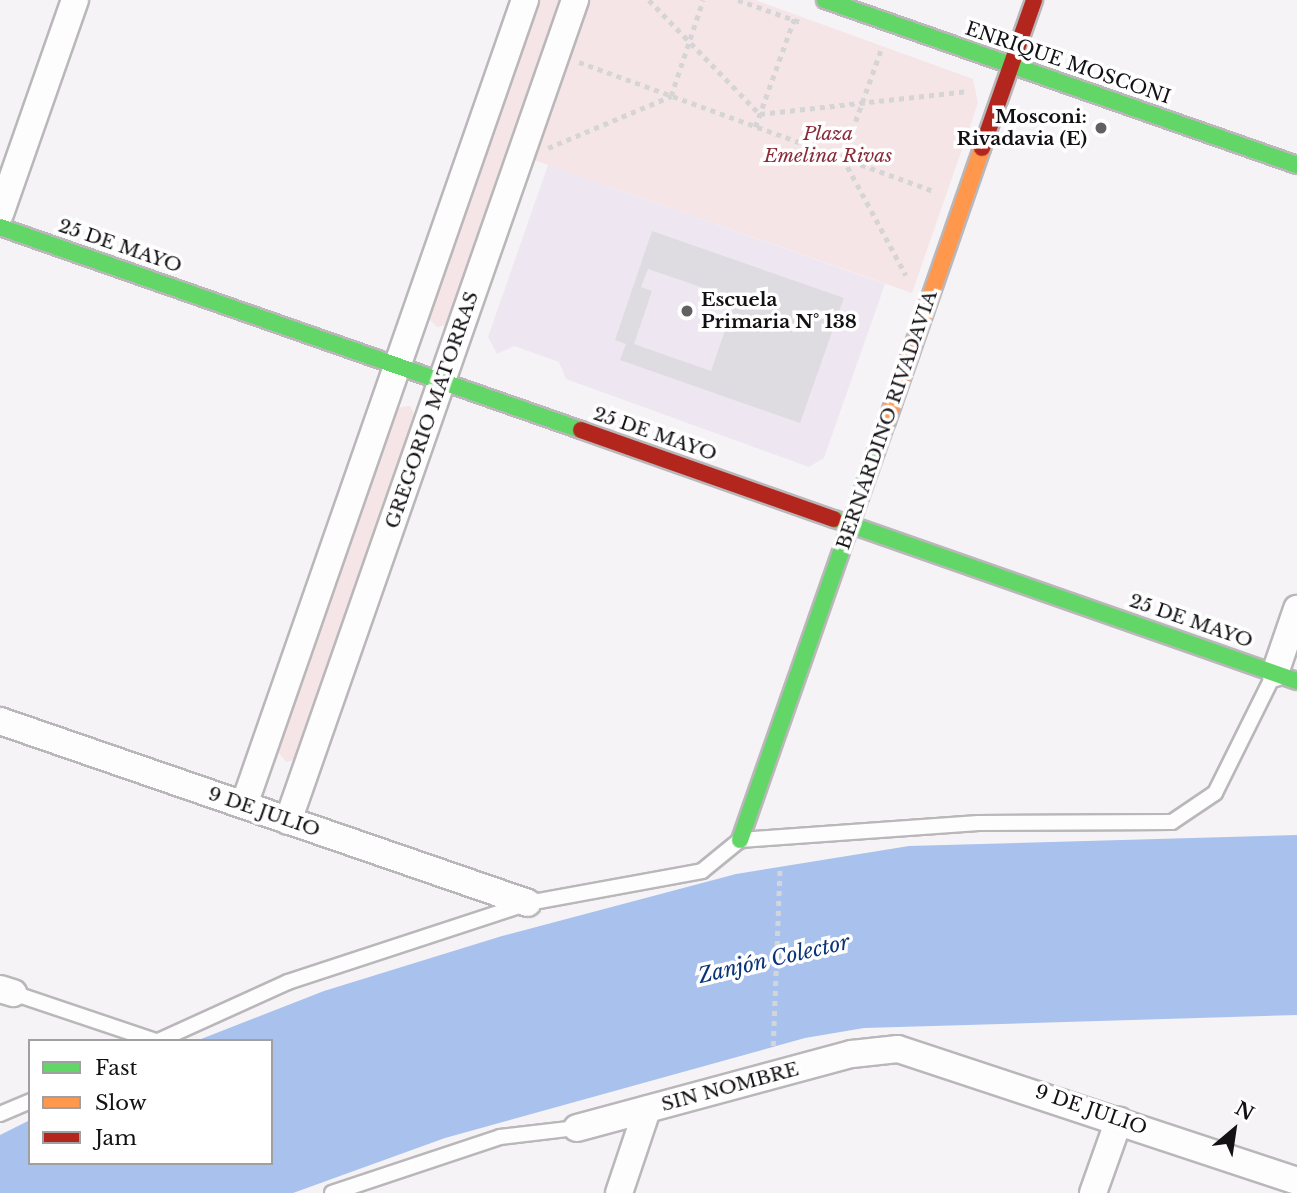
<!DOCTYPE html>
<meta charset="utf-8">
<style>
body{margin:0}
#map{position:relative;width:1297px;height:1193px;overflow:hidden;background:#f6f3f7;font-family:"Libre Baskerville",serif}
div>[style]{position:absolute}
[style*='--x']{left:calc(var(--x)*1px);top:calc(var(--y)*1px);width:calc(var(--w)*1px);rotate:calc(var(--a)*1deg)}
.built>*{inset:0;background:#eee6f0}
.green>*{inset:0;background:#f5e5e6}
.water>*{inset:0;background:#a8c1ed}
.building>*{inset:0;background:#dedce0}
.path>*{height:4.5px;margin-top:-2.25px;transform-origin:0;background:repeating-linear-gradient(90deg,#d6d5d6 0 5px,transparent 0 10px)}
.roads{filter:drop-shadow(2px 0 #bab7ba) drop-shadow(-2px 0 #bab7ba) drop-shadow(0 2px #bab7ba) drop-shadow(0 -2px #bab7ba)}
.lane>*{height:14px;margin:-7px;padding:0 7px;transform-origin:7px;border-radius:7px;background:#fefdfe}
.street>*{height:26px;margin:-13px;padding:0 13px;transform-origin:13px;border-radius:13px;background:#fefdfe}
.fast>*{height:16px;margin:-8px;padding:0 8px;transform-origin:8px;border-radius:8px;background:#63d668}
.slow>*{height:16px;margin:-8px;padding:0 8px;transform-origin:8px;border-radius:8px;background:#ff974d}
.jam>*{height:16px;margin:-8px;padding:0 8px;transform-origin:8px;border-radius:8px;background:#b3261e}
.dots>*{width:19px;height:19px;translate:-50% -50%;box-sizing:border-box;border:4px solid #fff;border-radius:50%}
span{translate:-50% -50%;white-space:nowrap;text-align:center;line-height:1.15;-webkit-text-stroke:7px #fff;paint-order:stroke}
.street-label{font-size:19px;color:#131114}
.poi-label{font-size:19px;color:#131114;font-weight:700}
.right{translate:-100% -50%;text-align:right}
.left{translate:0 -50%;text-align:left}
.park-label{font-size:19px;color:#892a36;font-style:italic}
.water-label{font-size:21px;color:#09347a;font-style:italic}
.legend{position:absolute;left:28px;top:1039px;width:245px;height:126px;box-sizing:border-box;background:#fff;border:2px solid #a1a0a1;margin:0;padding:9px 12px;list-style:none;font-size:21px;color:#131114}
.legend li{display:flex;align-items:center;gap:14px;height:35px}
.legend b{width:35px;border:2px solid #a1a0a1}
.north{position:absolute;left:1199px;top:1095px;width:70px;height:70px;-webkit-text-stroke:5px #fff;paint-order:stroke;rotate:29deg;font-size:19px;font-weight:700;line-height:28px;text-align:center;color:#131114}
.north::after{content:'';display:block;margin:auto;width:24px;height:32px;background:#131114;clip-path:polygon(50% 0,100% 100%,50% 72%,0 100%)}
</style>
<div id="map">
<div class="built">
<div style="clip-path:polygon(548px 165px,885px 284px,824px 458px,809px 467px,566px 379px,559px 362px,514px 346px,497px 354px,488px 337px)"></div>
</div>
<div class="green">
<div style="clip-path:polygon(536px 0,564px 0,450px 324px,437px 327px,428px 318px)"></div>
<div style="clip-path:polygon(590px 0,755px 0,973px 79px,978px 103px,912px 293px,534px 160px)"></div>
<div style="clip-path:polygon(410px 406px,416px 417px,298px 759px,286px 762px,276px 749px,394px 408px)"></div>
</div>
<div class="water">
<div style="clip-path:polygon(1297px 835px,1297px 1015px,864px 1028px,805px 1038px,445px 1138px,293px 1193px,0 1193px,0 1135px,30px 1120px,30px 1163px,271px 1163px,271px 1041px,196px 1041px,324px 991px,502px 936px,736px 874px,909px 846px)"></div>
</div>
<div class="building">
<div style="clip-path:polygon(evenodd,652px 231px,844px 298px,800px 423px,620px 360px,626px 344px,615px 340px,652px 231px,648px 269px,736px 299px,711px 371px,634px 344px,652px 291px,641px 287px,648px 269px)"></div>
</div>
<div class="path">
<div style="--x:649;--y:0;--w:159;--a:45.8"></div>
<div style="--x:760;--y:114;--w:210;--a:-6.3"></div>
<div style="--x:738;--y:0;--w:69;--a:19.5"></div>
<div style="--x:881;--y:51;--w:114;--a:109.6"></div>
<div style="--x:843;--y:158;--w:133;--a:61.7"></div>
<div style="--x:579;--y:62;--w:380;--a:20"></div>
<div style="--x:755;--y:127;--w:115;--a:-70.1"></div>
<div style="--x:548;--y:148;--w:134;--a:-22.9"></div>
<div style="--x:671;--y:96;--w:101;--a:-71.6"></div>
<div style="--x:773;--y:1046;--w:180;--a:-87.8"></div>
</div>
<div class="roads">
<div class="lane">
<div style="--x:13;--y:993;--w:151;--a:18.6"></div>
<div style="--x:158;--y:1041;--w:143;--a:-24.4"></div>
<div style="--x:288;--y:982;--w:253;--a:-18.2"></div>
<div style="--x:528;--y:903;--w:177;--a:-10.4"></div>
<div style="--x:702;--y:871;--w:49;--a:-39.2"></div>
<div style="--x:740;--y:840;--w:239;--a:-4.1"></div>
<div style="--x:978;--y:823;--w:194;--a:-0.3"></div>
<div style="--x:1172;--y:822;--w:52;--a:-34"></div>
<div style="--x:1215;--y:793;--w:133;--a:-63.6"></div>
<div style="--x:0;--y:1114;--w:33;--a:-23"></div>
<div style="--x:332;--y:1193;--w:177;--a:-18.4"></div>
<div style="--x:500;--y:1137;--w:78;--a:-6.7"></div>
</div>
<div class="street">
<div style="--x:0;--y:214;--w:227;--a:-70.7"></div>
<div style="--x:1275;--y:673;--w:68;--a:-71"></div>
<div style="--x:0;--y:721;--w:558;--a:19.02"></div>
<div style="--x:244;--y:805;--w:853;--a:-70.76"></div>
<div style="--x:288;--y:821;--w:870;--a:-70.73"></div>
<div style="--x:0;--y:989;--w:14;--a:17"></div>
<div style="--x:577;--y:1128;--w:285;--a:-15.1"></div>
<div style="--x:852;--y:1054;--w:46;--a:-6.2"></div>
<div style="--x:898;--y:1049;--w:420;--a:18.3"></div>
<div style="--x:619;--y:1193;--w:88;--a:-71.4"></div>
<div style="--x:1093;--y:1193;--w:77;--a:-70.4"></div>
</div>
<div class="fast">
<div style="--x:825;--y:0;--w:500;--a:19.27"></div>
<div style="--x:0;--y:227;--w:615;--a:19.26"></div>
<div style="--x:834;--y:519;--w:491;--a:19.3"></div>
<div style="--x:740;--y:840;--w:444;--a:-70.7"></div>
</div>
<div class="slow">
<div style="--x:887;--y:421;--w:289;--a:-70.8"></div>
</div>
<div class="jam">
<div style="--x:982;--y:148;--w:157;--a:-70.6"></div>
<div style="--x:581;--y:430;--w:268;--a:19.4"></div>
</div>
</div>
<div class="dots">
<div style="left:1101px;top:128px;background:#626063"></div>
<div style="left:687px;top:311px;background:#626063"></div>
</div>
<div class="street-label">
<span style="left:1068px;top:63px;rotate:19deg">ENRIQUE MOSCONI</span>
<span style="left:120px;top:246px;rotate:19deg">25 DE MAYO</span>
<span style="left:432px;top:410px;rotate:-71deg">GREGORIO MATORRAS</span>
<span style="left:887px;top:420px;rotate:-71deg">BERNARDINO RIVADAVIA</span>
<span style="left:655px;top:434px;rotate:19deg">25 DE MAYO</span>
<span style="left:1191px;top:621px;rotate:19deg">25 DE MAYO</span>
<span style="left:264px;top:812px;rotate:19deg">9 DE JULIO</span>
<span style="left:730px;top:1087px;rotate:-15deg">SIN NOMBRE</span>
<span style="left:1091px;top:1110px;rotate:19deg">9 DE JULIO</span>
</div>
<div class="poi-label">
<span class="right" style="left:1087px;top:128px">Mosconi:<br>Rivadavia (E)</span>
<span class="left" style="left:701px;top:311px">Escuela<br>Primaria N° 138</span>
</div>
<div class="park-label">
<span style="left:828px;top:145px">Plaza<br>Emelina Rivas</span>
</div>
<div class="water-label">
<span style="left:774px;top:959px;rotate:-13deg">Zanjón Colector</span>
</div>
<ul class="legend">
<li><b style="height:9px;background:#63d668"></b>Fast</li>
<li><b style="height:9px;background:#ff974d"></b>Slow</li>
<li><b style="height:9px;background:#b3261e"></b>Jam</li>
</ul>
<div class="north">N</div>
</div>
